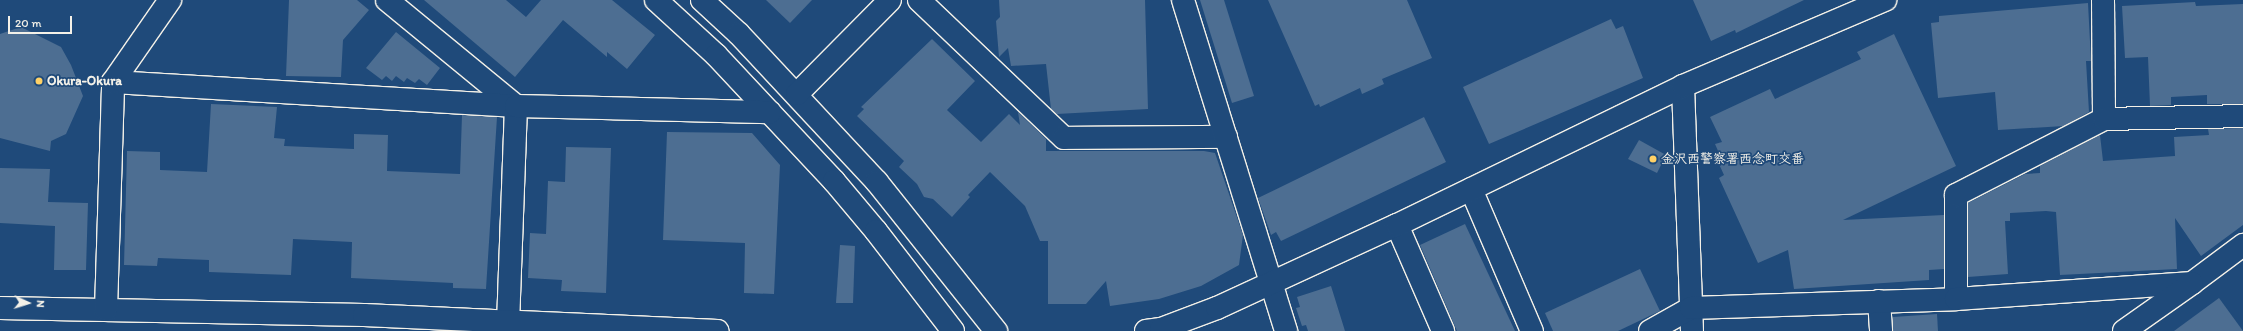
<!DOCTYPE html>
<meta charset="utf-8">
<style>
body{margin:0}
#map{position:relative;width:2243px;height:331px;overflow:hidden;background:#1f4a7a;font-family:Itim,"Klee One",sans-serif}
div>[style]{position:absolute}
[style*='--x']{left:calc(var(--x)*1px);top:calc(var(--y)*1px);width:calc(var(--w)*1px);rotate:calc(var(--a)*1deg)}
.building>*{inset:0;background:#4d6e92}
.roads{filter:drop-shadow(1px 0 #f4f1e8) drop-shadow(-1px 0 #f4f1e8) drop-shadow(0 1px #f4f1e8) drop-shadow(0 -1px #f4f1e8)}
.minor>*{height:22px;margin:-11px;padding:0 11px;transform-origin:11px;border-radius:11px;background:#1f4a7a}
.dots>*{width:11px;height:11px;translate:-50% -50%;box-sizing:border-box;border:2px solid #1f4a7a;border-radius:50%}
span{translate:-50% -50%;white-space:nowrap;text-align:center;line-height:1.15;-webkit-text-stroke:3.5px #1f4a7a;paint-order:stroke}
.poi-label{font-size:13px;color:#f4f1e8;font-weight:700}
.left{translate:0 -50%;text-align:left}
.north{position:absolute;left:8px;top:283px;width:40px;height:40px;-webkit-text-stroke:3px #1f4a7a;paint-order:stroke;rotate:94deg;font-size:11px;font-weight:700;line-height:16px;text-align:center;color:#f4f1e8}
.north::after{content:'';display:block;margin:auto;width:14px;height:18px;background:#f4f1e8;clip-path:polygon(50% 0,100% 100%,50% 72%,0 100%)}
.scale{position:absolute;left:8px;top:16px;width:64px;height:18px;box-sizing:border-box;border:2px solid #f4f1e8;border-top:0;padding-left:5px;font-size:12px;line-height:14px;white-space:nowrap;color:#f4f1e8;-webkit-text-stroke:3px #1f4a7a;paint-order:stroke}
</style>
<div id="map">
<div class="building">
<div style="clip-path:polygon(289px 0,357px 0,369px 10px,343px 40px,341px 77px,286px 76px)"></div>
<div style="clip-path:polygon(424px 0,506px 0,526px 17px,541px 0,612px 0,655px 35px,627px 69px,607px 52px,607px 57px,563px 20px,515px 77px)"></div>
<div style="clip-path:polygon(766px 0,812px 0,790px 23px)"></div>
<div style="clip-path:polygon(999px 0,1145px 0,1148px 109px,1057px 114px,1051px 109px,1046px 64px,1011px 66px,1008px 48px,999px 57px,996px 21px,1000px 17px)"></div>
<div style="clip-path:polygon(1200px 0,1224px 0,1254px 96px,1232px 103px)"></div>
<div style="clip-path:polygon(1268px 0,1407px 0,1432px 58px,1382px 79px,1384px 84px,1362px 94px,1360px 88px,1320px 107px,1319px 104px,1315px 106px)"></div>
<div style="clip-path:polygon(1693px 0,1804px 0,1736px 33px,1735px 30px,1711px 41px)"></div>
<div style="clip-path:polygon(2195px 2px,2196px 6px,2243px 4px,2243px 104px,2207px 104px,2207px 95px,2171px 97px,2171px 105px,2150px 106px,2148px 57px,2125px 58px,2122px 6px)"></div>
<div style="clip-path:polygon(2088px 3px,2091px 61px,2086px 61px,2089px 112px,2064px 126px,1998px 130px,1995px 92px,1938px 98px,1931px 23px,1939px 22px,1939px 16px)"></div>
<div style="clip-path:polygon(1611px 19px,1616px 29px,1623px 26px,1643px 78px,1489px 144px,1463px 87px)"></div>
<div style="clip-path:polygon(21px 27px,61px 47px,71px 65px,83px 96px,66px 134px,51px 141px,50px 151px,0 138px,0 34px)"></div>
<div style="clip-path:polygon(396px 32px,440px 68px,427px 85px,419px 79px,415px 83px,407px 78px,404px 82px,396px 76px,392px 81px,386px 76px,382px 80px,366px 68px)"></div>
<div style="clip-path:polygon(1894px 34px,1956px 166px,1843px 220px,1944px 215px,1944px 269px,1929px 270px,1929px 280px,1794px 289px,1788px 250px,1758px 263px,1719px 178px,1724px 175px,1718px 162px,1722px 160px,1715px 144px,1722px 142px,1710px 117px,1770px 89px,1775px 99px,1861px 59px,1857px 52px)"></div>
<div style="clip-path:polygon(932px 39px,975px 81px,947px 110px,981px 142px,1009px 114px,1020px 125px,1018px 112px,1046px 139px,1046px 151px,1204px 151px,1215px 153px,1243px 235px,1239px 265px,1201px 286px,1159px 299px,1110px 306px,1106px 281px,1086px 304px,1048px 304px,1048px 241px,1040px 241px,1025px 206px,990px 172px,968px 195px,970px 197px,952px 217px,933px 199px,924px 197px,917px 184px,899px 167px,904px 161px,857px 116px,864px 109px,861px 107px)"></div>
<div style="clip-path:polygon(211px 104px,277px 107px,274px 138px,285px 139px,284px 146px,354px 149px,354px 134px,388px 135px,387px 171px,460px 174px,462px 115px,497px 117px,486px 289px,453px 288px,453px 283px,351px 278px,352px 242px,293px 239px,291px 275px,209px 272px,209px 260px,158px 258px,157px 266px,124px 265px,127px 151px,160px 152px,160px 170px,207px 172px)"></div>
<div style="clip-path:polygon(1424px 117px,1446px 162px,1281px 241px,1276px 232px,1271px 235px,1258px 198px)"></div>
<div style="clip-path:polygon(2243px 128px,2243px 225px,2201px 256px,2175px 218px,2177px 269px,2060px 275px,2056px 212px,2046px 211px,2010px 213px,2010px 221px,2005px 221px,2008px 274px,1968px 277px,1968px 203px,2025px 174px,2040px 173px,2040px 166px,2100px 135px,2103px 161px,2175px 156px,2174px 137px,2209px 135px,2208px 129px)"></div>
<div style="clip-path:polygon(667px 132px,752px 133px,780px 165px,774px 294px,744px 293px,745px 243px,663px 240px)"></div>
<div style="clip-path:polygon(1639px 140px,1666px 155px,1657px 173px,1628px 159px)"></div>
<div style="clip-path:polygon(566px 147px,611px 148px,606px 293px,561px 291px,562px 280px,528px 278px,530px 233px,546px 234px,548px 181px,565px 182px)"></div>
<div style="clip-path:polygon(0 168px,50px 169px,48px 202px,88px 203px,86px 270px,54px 270px,55px 226px,0 223px)"></div>
<div style="clip-path:polygon(1465px 224px,1515px 331px,1457px 331px,1420px 245px)"></div>
<div style="clip-path:polygon(840px 245px,855px 246px,853px 303px,836px 303px)"></div>
<div style="clip-path:polygon(1640px 269px,1660px 311px,1618px 331px,1553px 331px,1545px 313px)"></div>
<div style="clip-path:polygon(1331px 286px,1345px 331px,1308px 331px,1306px 325px,1302px 326px,1296px 308px,1300px 307px,1297px 297px)"></div>
<div style="clip-path:polygon(2219px 298px,2243px 331px,2174px 331px)"></div>
<div style="clip-path:polygon(1937px 314px,1938px 331px,1893px 331px,1893px 317px)"></div>
</div>
<div class="roads">
<div class="minor">
<div style="--x:387;--y:0;--w:167;--a:39.4"></div>
<div style="--x:516;--y:106;--w:215;--a:92.1"></div>
<div style="--x:656;--y:0;--w:81;--a:42.5"></div>
<div style="--x:716;--y:55;--w:173;--a:46.9"></div>
<div style="--x:834;--y:181;--w:65;--a:50"></div>
<div style="--x:876;--y:231;--w:126;--a:52.4"></div>
<div style="--x:702;--y:0;--w:50;--a:42.6"></div>
<div style="--x:739;--y:34;--w:202;--a:47"></div>
<div style="--x:877;--y:182;--w:191;--a:51.4"></div>
<div style="--x:919;--y:0;--w:200;--a:43.6"></div>
<div style="--x:1064;--y:138;--w:162;--a:-0.4"></div>
<div style="--x:1183;--y:0;--w:347;--a:72.7"></div>
<div style="--x:2103;--y:0;--w:119;--a:89.5"></div>
<div style="--x:113;--y:82;--w:404;--a:3.4"></div>
<div style="--x:516;--y:106;--w:254;--a:1.4"></div>
<div style="--x:1683;--y:86;--w:245;--a:87.9"></div>
<div style="--x:797;--y:94;--w:132;--a:-45.3"></div>
<div style="--x:1471;--y:189;--w:155;--a:66.8"></div>
<div style="--x:1397;--y:225;--w:116;--a:66.5"></div>
<div style="--x:1956;--y:299;--w:104;--a:-90"></div>
<div style="--x:1956;--y:195;--w:166;--a:-27.2"></div>
<div style="--x:2104;--y:119;--w:139;--a:-1.2"></div>
<div style="--x:1879;--y:301;--w:30;--a:86"></div>
<div style="--x:0;--y:308;--w:364;--a:1.1"></div>
<div style="--x:364;--y:315;--w:354;--a:2.6"></div>
<div style="--x:106;--y:310;--w:228;--a:-88.2"></div>
<div style="--x:113;--y:82;--w:100;--a:-55.2"></div>
<div style="--x:1146;--y:331;--w:15;--a:-8"></div>
<div style="--x:1161;--y:329;--w:60;--a:-20.6"></div>
<div style="--x:1217;--y:308;--w:198;--a:-24.8"></div>
<div style="--x:1397;--y:225;--w:318;--a:-25.9"></div>
<div style="--x:1683;--y:86;--w:220;--a:-23.1"></div>
<div style="--x:1650;--y:331;--w:47;--a:-29.3"></div>
<div style="--x:1691;--y:308;--w:265;--a:-1.9"></div>
<div style="--x:1956;--y:299;--w:237;--a:-3.9"></div>
<div style="--x:2192;--y:283;--w:64;--a:-36.7"></div>
<div style="--x:2124;--y:331;--w:83;--a:-35.2"></div>
</div>
</div>
<div class="dots">
<div style="left:39px;top:81px;background:#ffd166"></div>
<div style="left:1653px;top:159px;background:#ffd166"></div>
</div>
<div class="poi-label">
<span class="left" style="left:47px;top:81px">Okura-Okura</span>
<span class="left" style="left:1661px;top:159px">金沢西警察署西念町交番</span>
</div>
<div class="north">N</div>
<div class="scale">20 m</div>
</div>
